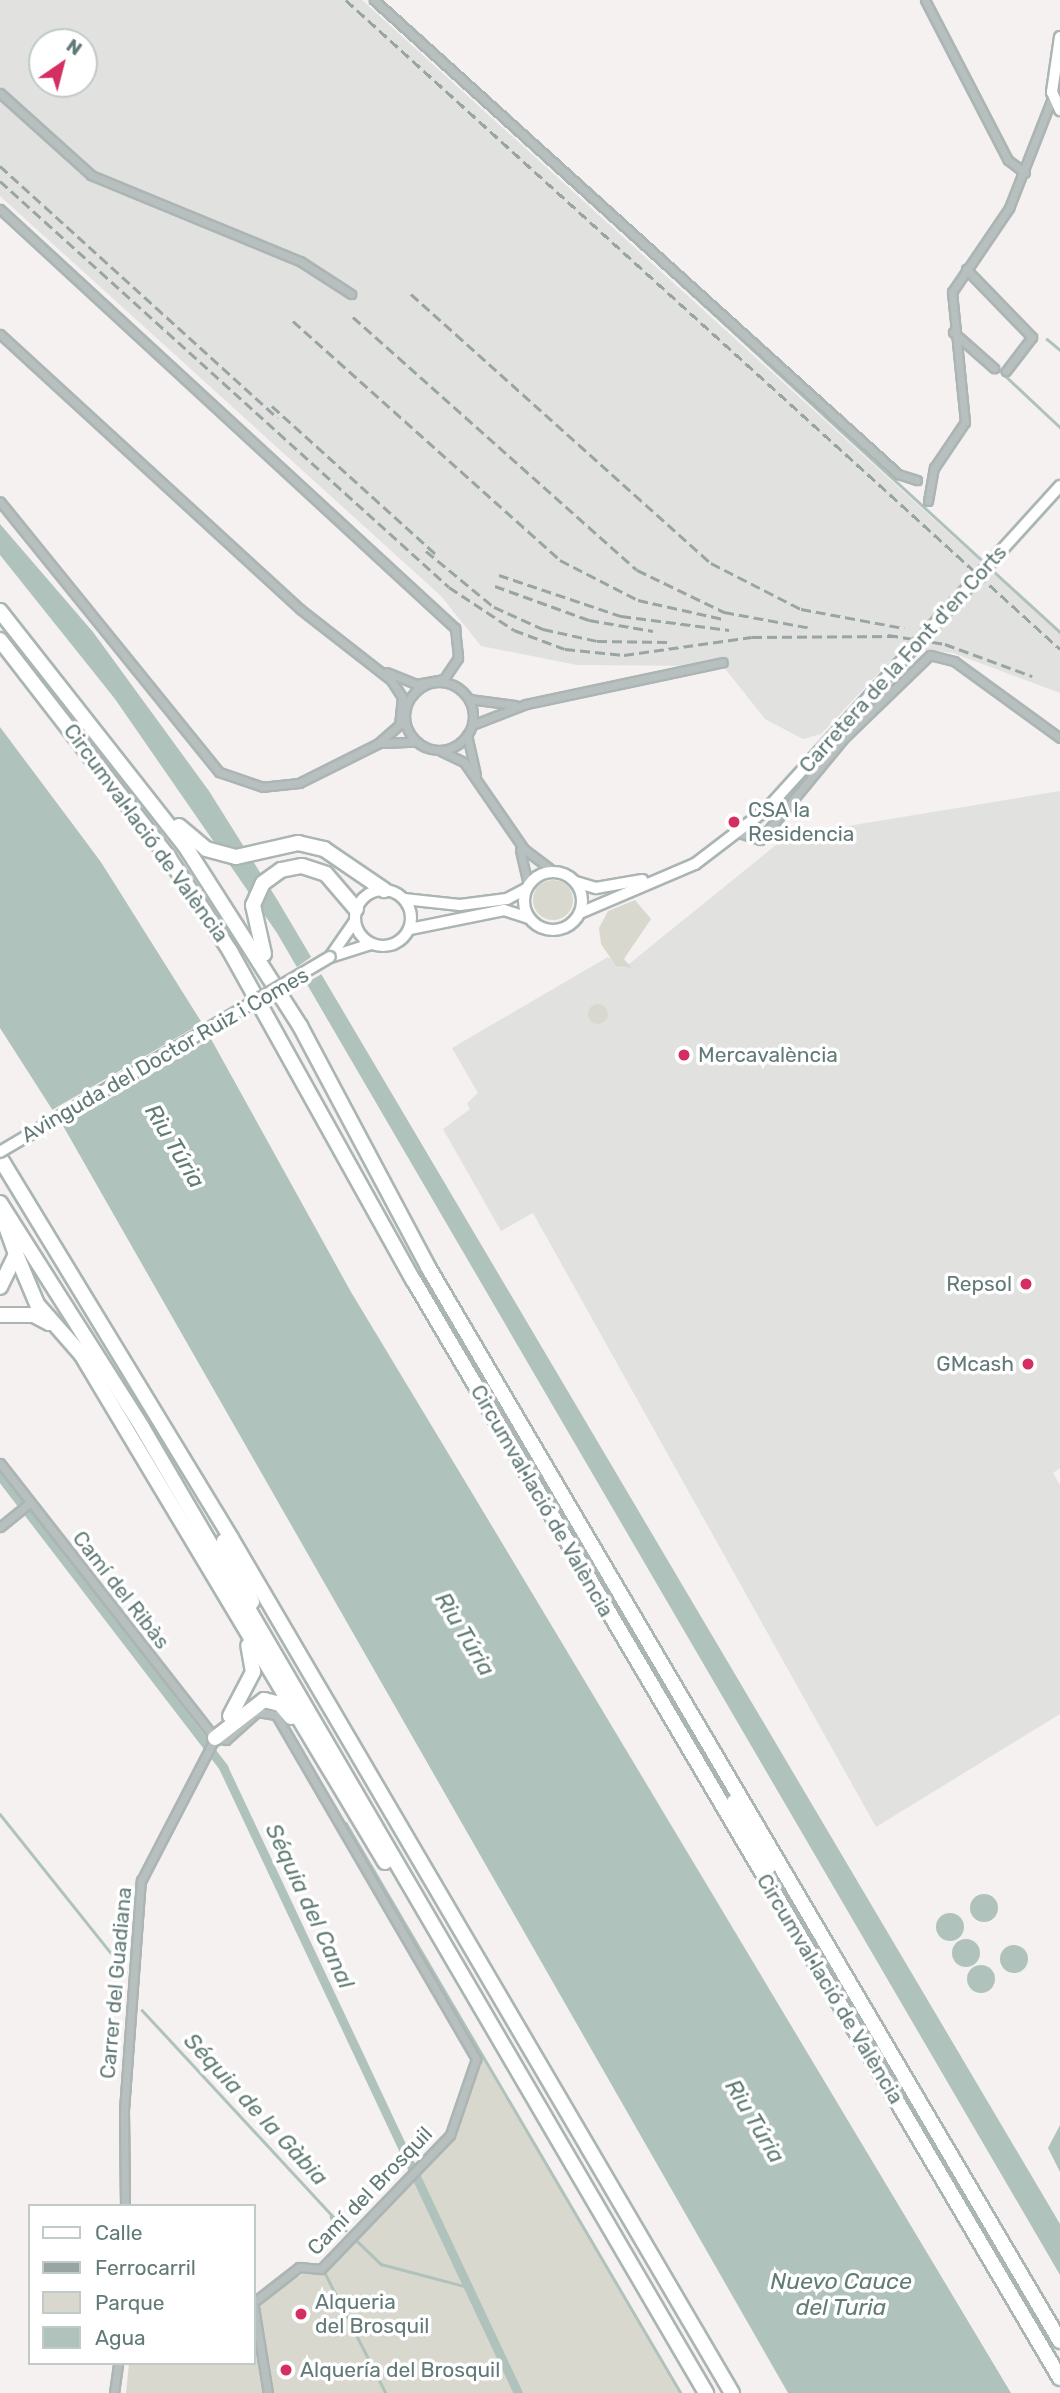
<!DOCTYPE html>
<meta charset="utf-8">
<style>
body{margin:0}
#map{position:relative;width:1060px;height:2393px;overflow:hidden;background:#f4f1f0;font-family:Rubik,sans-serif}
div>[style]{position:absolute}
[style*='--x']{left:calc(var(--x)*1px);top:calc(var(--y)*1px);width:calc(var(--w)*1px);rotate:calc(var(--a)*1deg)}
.built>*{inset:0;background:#e1e1e0}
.green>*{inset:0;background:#d8d8cf}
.round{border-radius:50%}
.water>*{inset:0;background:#b0c2bc}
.pier>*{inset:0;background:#f4f1f0}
.stream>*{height:2.5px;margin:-1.25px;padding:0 1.25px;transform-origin:1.25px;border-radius:1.25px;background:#b0c2bc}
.canal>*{height:9px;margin:-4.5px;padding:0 4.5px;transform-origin:4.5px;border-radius:4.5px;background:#b0c2bc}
.roads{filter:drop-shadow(2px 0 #abb5b4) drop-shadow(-2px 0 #abb5b4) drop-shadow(0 2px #abb5b4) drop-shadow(0 -2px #abb5b4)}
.street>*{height:7px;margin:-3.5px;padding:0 3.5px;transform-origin:3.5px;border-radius:3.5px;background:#b8c0bf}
.street>.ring{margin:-3.5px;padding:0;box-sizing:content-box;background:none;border:7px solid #b8c0bf;border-radius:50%}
.secondary>*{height:10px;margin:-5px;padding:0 5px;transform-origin:5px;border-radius:5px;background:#fff}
.secondary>.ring{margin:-5px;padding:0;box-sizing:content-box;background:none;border:10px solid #fff;border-radius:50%}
.highway>*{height:14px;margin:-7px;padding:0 7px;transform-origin:7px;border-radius:7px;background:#fff}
.rail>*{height:2.5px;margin-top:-1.25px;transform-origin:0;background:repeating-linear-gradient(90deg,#99a5a3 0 10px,transparent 0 15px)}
.bridges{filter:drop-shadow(2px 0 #abb5b4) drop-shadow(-2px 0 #abb5b4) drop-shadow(0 2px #abb5b4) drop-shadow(0 -2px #abb5b4)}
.secondary-bridge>*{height:10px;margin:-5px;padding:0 5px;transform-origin:5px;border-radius:5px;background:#fff}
.dots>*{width:19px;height:19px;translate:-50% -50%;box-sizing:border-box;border:4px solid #fff;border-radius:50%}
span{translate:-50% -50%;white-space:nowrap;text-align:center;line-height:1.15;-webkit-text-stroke:7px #fff;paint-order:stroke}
.street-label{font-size:21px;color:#617a77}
.poi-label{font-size:21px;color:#617a77}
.left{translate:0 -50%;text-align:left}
.right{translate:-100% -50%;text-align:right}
.water-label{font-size:23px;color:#607c75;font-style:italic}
.legend{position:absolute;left:28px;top:2204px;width:228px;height:161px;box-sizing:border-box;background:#fff;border:2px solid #c0cac9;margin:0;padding:9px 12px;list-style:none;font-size:21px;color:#617a77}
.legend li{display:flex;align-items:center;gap:14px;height:35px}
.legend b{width:35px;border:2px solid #c0cac9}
.north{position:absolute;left:28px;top:28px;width:70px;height:70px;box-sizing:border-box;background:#fff;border:2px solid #c0cac9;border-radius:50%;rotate:35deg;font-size:19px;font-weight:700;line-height:28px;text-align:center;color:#617a77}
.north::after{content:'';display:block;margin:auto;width:24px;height:32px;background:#d52e60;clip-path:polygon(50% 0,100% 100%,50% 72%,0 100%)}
</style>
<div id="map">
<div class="built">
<div style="clip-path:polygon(evenodd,0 0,362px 0,1060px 634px,1060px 693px,953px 653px,903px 647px,821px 734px,803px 739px,765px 719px,723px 666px,577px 665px,481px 646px,441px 596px,0 196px,0 0,42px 42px,84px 42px,84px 84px,42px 84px,42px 42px)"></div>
<div style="clip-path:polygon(1060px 791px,1060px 1468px,1053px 1473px,1060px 1485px,1060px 1714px,876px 1827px,533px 1213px,501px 1231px,443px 1129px,470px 1109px,467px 1103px,478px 1093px,452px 1048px,608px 957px,624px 968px,787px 836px)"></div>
</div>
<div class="green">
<div class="round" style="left:533px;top:880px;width:40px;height:40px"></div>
<div style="clip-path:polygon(635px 900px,651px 919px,624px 959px,632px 968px,616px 966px,601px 944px,599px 928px,608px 911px)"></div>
<div class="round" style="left:588px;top:1004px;width:20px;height:20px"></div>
<div style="clip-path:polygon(483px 2055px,680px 2393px,126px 2393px,129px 2363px,254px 2363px,254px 2305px,325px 2260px,457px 2132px)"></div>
</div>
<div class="water">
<div style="clip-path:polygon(0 524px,93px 632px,209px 791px,278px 901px,1060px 2224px,1060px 2275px,277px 933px,115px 699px,0 555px)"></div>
<div style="clip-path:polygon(0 727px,101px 862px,189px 998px,352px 1292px,1011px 2393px,788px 2393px,64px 1128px,0 1028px)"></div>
<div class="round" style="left:970px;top:1894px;width:28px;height:28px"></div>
<div class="round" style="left:936px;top:1913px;width:28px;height:28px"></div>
<div class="round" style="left:952px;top:1939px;width:28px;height:28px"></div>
<div class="round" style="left:1000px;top:1945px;width:28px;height:28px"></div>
<div class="round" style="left:967px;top:1965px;width:28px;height:28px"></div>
<div style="clip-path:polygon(1060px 2125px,1060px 2172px,1048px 2148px)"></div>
</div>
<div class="pier">
<div style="clip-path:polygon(0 723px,104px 860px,192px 996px,355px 1290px,630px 1740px,1015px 2393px,351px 1292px,211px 1039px,63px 1126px,784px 2393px,0 1035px,52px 1110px,202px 1023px,101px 862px)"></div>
<div style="clip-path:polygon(314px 955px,325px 972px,303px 985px,294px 969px)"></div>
</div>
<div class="stream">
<div style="--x:614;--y:222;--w:504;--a:42.59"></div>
<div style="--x:1047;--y:339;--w:17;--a:40"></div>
<div style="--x:996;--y:367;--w:88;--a:43.2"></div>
<div style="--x:990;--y:568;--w:95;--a:42.4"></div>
<div style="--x:0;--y:1814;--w:202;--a:51.4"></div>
<div style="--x:346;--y:1823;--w:661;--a:59.56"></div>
<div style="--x:142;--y:2010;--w:300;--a:47.2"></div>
<div style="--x:331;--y:2216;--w:22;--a:72"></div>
<div style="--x:353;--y:2237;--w:39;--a:44"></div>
<div style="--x:381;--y:2264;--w:90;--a:14.8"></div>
<div style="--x:325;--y:2273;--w:135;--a:63.1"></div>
</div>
<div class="canal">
<div style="--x:0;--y:1476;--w:367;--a:52.5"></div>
<div style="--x:223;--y:1767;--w:692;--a:64.77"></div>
</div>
<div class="roads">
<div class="street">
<div style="--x:374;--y:0;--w:707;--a:42.13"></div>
<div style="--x:898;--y:474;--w:20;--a:18"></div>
<div style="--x:925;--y:0;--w:180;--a:62.6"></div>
<div style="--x:1008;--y:160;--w:21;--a:37"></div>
<div style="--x:0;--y:93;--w:122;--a:42"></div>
<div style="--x:91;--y:175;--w:226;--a:22.4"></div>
<div style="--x:300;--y:261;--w:61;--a:32.9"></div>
<div style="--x:0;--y:209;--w:619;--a:42.64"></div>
<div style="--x:455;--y:628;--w:30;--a:84"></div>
<div style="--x:458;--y:658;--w:25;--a:124"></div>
<div style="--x:444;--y:679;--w:28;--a:170"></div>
<div style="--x:416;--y:684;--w:32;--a:-158"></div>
<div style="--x:966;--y:269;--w:95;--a:45.9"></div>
<div style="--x:1032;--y:337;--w:43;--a:127.4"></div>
<div style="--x:953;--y:332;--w:55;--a:41.3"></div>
<div style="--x:0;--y:334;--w:407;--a:42.5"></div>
<div style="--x:300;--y:609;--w:115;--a:38"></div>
<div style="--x:391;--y:680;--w:20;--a:57"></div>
<div style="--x:402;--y:697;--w:28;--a:96"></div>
<div style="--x:399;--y:725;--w:29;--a:139"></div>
<div style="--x:377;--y:744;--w:87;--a:153.4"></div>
<div style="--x:299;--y:783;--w:36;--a:174"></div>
<div style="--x:263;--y:787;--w:46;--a:-161.2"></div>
<div style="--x:219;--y:772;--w:348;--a:-129"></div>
<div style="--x:928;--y:501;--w:34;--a:-80"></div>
<div style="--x:934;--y:468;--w:55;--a:-56"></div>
<div style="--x:965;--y:422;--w:131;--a:-95.7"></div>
<div style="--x:952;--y:292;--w:102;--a:-55.8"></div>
<div style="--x:1009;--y:208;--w:120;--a:-68.6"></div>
<div class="ring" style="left:405px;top:682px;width:61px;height:61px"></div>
<div style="--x:469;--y:699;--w:46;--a:7.4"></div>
<div style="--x:472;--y:725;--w:58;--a:-21.3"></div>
<div style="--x:526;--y:704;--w:201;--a:-12"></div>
<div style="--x:467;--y:735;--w:41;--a:77.3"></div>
<div style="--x:381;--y:743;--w:33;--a:-2"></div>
<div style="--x:441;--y:751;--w:25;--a:26"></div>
<div style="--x:464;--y:762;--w:106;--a:55.4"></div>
<div style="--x:524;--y:849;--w:39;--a:37"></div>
<div style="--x:742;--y:834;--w:19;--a:18"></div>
<div style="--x:760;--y:840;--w:134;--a:-50.5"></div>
<div style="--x:845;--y:737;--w:118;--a:-44"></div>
<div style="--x:930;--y:655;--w:25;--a:14"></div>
<div style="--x:954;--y:661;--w:131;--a:36"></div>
<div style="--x:520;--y:850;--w:36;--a:77"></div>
<div style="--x:0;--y:1463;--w:349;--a:52"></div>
<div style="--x:0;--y:1527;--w:38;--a:-39"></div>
<div style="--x:216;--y:1738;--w:10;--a:11"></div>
<div style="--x:226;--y:1740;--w:42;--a:-42.1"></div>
<div style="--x:257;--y:1712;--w:19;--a:9"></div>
<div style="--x:276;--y:1715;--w:398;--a:59.8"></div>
<div style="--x:476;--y:2059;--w:80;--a:108.9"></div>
<div style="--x:450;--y:2135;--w:186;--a:133.9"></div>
<div style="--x:321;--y:2269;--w:22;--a:-175"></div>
<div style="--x:299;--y:2267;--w:57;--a:142.1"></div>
<div style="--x:125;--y:2206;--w:96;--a:-90.6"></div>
<div style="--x:124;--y:2110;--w:230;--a:-85.8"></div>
<div style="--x:141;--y:1881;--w:161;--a:-62.6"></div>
<div style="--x:254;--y:2307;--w:87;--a:80.8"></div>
<div style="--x:114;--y:2393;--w:30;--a:-82"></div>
</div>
<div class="secondary">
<div style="--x:1060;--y:37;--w:56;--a:98.3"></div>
<div style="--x:1052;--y:92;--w:20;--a:66"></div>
<div class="ring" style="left:524px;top:872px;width:48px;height:48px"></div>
<div style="--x:576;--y:882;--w:21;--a:17"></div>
<div style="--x:596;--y:888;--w:47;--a:-9.9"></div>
<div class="ring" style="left:355px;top:890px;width:46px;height:46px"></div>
<div style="--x:404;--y:899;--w:56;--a:6.1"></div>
<div style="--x:460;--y:905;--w:47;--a:-7.3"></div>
<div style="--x:507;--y:899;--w:21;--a:-28"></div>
<div style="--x:580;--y:913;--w:125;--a:-23.1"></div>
<div style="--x:695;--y:864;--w:91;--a:-37.4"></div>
<div style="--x:410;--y:929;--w:96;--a:-11.4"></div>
<div style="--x:504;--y:910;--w:26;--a:18"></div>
<div style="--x:330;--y:957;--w:44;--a:-55.2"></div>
<div style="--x:330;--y:957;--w:43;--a:-17.6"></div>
</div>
<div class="highway">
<div style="--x:0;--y:611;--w:299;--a:51.8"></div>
<div style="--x:185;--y:846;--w:214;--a:57.4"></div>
<div style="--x:300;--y:1026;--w:273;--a:62"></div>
<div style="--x:428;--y:1267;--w:1246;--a:59.53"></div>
<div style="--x:0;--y:640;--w:276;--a:52.2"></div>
<div style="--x:169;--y:858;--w:111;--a:56.7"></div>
<div style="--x:230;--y:951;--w:378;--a:60.9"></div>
<div style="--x:414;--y:1281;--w:1273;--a:59.51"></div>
<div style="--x:179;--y:826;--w:35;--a:40"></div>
<div style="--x:206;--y:849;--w:31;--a:15"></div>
<div style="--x:236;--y:857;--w:64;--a:-12.7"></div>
<div style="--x:298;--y:843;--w:27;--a:13"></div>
<div style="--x:324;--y:849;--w:73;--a:34.3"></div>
<div style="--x:264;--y:954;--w:50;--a:-102.7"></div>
<div style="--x:253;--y:905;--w:24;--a:-66"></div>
<div style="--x:263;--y:883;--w:22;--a:-36"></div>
<div style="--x:281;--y:870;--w:21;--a:-11"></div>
<div style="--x:302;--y:866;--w:25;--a:18"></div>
<div style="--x:326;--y:874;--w:46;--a:49.4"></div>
<div style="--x:0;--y:1158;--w:445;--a:58.7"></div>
<div style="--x:231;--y:1538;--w:991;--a:59.63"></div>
<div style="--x:0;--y:1203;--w:265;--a:57.6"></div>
<div style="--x:142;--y:1427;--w:1119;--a:59.72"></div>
<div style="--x:16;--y:1254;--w:54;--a:67.2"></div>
<div style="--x:37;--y:1304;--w:67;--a:48.7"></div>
<div style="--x:81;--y:1354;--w:592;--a:59.1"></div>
<div style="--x:0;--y:1287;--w:37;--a:-64"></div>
<div style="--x:16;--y:1254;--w:35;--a:-110"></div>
<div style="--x:0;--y:1315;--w:34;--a:0"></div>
<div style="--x:34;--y:1315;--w:17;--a:28"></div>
<div style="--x:224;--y:1541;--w:67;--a:65.3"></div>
<div style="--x:230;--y:1716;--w:50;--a:-62.4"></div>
<div style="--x:253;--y:1672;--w:27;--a:-100"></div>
<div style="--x:215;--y:1738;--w:62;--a:-37.8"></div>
<div style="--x:264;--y:1700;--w:16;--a:14"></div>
<div style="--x:280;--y:1704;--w:17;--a:50"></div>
<div style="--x:734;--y:1802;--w:74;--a:62.7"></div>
</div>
</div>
<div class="rail">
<div style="--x:346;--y:0;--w:965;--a:42.27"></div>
<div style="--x:0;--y:166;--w:375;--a:42.2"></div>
<div style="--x:0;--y:181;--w:605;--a:42.12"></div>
<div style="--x:449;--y:587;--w:78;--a:33.5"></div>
<div style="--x:514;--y:630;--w:54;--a:20.4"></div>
<div style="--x:565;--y:649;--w:59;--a:5.8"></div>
<div style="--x:624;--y:655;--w:129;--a:-8"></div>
<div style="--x:752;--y:637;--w:145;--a:-0.4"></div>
<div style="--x:411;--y:294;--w:403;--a:41.9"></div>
<div style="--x:711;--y:563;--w:101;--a:27.1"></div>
<div style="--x:801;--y:609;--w:105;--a:10.5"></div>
<div style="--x:353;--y:317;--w:380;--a:41.7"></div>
<div style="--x:637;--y:570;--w:97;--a:25.8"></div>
<div style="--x:724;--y:612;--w:88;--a:10.4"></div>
<div style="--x:293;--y:321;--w:358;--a:41.8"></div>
<div style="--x:560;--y:560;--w:88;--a:27.1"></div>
<div style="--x:638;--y:600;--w:87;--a:12.6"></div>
<div style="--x:272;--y:406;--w:221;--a:42.1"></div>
<div style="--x:426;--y:551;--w:88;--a:39.5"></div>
<div style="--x:494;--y:607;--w:54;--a:24.2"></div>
<div style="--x:543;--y:629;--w:55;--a:12.5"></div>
<div style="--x:597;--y:641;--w:72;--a:0.8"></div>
<div style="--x:499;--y:575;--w:129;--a:18.6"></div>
<div style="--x:621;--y:616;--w:109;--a:7.4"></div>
<div style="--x:495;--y:586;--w:100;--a:19.9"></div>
<div style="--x:589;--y:620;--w:65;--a:9.8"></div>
<div style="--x:888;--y:635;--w:58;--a:9"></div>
<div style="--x:945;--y:644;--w:93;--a:20.2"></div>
</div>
<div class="bridges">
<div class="secondary-bridge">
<div style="--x:767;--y:809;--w:436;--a:-47.8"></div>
<div style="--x:0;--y:1152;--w:383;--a:-30.6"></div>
</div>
</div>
<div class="dots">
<div style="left:734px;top:822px;background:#d52e60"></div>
<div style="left:684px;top:1055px;background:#d52e60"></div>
<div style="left:1026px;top:1284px;background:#d52e60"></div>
<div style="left:1028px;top:1364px;background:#d52e60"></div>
<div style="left:301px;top:2314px;background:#d52e60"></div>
<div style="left:286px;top:2370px;background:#d52e60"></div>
</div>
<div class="street-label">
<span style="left:903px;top:659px;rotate:-48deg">Carretera de la Font d'en Corts</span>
<span style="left:146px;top:833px;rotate:54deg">Circumval·lació de València</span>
<span style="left:165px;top:1055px;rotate:-30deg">Avinguda del Doctor Ruiz i Comes</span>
<span style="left:542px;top:1501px;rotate:60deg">Circumval·lació de València</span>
<span style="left:121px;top:1590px;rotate:52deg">Camí del Ribàs</span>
<span style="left:116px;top:1983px;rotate:-85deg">Carrer del Guadiana</span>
<span style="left:830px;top:1989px;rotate:59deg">Circumval·lació de València</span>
<span style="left:370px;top:2191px;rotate:-46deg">Camí del Brosquil</span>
</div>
<div class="poi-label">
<span class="left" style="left:748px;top:822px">CSA la<br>Residencia</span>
<span class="left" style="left:698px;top:1055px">Mercavalència</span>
<span class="right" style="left:1012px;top:1284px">Repsol</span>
<span class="right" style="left:1014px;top:1364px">GMcash</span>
<span class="left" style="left:315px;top:2314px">Alqueria<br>del Brosquil</span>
<span class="left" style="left:300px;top:2370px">Alquería del Brosquil</span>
</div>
<div class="water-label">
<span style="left:175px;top:1146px;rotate:59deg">Riu Túria</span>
<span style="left:465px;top:1634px;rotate:59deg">Riu Túria</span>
<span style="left:310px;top:1906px;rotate:65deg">Séquia del Canal</span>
<span style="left:256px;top:2109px;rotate:47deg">Séquia de la Gàbia</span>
<span style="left:755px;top:2121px;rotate:59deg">Riu Túria</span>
<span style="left:841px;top:2294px">Nuevo Cauce<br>del Turia</span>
</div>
<ul class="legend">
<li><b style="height:9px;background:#fff"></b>Calle</li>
<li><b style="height:9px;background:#99a5a3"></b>Ferrocarril</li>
<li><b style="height:19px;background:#d8d8cf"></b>Parque</li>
<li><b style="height:19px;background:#b0c2bc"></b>Agua</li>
</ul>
<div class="north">N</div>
</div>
